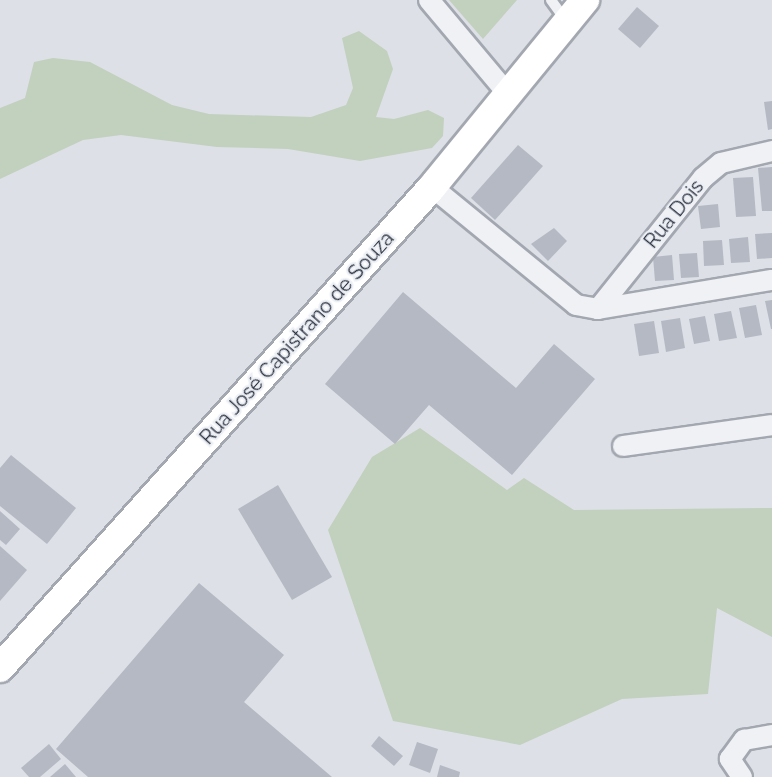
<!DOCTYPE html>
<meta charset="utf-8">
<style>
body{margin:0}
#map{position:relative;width:772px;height:777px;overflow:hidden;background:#dde0e6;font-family:Raleway,sans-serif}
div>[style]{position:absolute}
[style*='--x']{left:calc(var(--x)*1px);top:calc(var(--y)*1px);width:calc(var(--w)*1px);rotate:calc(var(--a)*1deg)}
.green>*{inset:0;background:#c2d0be}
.building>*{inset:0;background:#b4b9c3}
.roads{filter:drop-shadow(2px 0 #a3a7b0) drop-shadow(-2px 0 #a3a7b0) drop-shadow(0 2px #a3a7b0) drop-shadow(0 -2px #a3a7b0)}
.service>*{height:10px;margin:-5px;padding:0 5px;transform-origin:5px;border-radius:5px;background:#eff1f5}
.minor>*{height:20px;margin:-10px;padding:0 10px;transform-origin:10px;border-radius:10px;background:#eff1f5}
.secondary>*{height:28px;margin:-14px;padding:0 14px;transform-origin:14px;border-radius:14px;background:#fff}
span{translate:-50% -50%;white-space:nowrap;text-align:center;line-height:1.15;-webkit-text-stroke:4.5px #eceff4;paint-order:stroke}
.street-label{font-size:20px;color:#272e3c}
</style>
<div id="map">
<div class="green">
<div style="clip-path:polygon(449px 0,517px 0,483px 39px)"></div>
<div style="clip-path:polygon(359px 31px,387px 51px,393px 69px,376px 117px,394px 119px,428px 110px,444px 118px,443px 136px,432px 148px,360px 161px,288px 149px,217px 147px,121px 135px,83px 140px,0 179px,0 108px,25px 98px,34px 62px,53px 58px,90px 62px,172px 105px,209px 114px,311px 117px,346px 105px,353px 88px,342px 38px)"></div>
<div style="clip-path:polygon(420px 428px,507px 490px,524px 478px,574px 510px,772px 508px,772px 637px,717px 608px,708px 694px,622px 699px,520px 745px,393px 721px,328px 530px,372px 457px)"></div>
</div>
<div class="building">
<div style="clip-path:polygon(637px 7px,659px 26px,640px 48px,618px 29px)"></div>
<div style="clip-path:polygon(772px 101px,772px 129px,768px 130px,764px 102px)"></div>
<div style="clip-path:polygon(518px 145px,543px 166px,495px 220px,471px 198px)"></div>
<div style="clip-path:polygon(772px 167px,772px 211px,762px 211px,758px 168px)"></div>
<div style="clip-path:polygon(753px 177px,756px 216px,736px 217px,733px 178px)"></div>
<div style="clip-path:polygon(718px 204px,720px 227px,701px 229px,698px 206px)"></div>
<div style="clip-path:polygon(554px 228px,567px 241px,548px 261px,531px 244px)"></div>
<div style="clip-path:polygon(772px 233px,772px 258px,757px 259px,755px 234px)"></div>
<div style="clip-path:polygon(748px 237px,750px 262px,731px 263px,729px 239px)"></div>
<div style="clip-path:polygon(722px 240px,724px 265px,704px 266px,703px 241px)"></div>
<div style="clip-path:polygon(697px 253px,699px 277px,681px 278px,679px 254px)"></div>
<div style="clip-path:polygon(672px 255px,674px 280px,655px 281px,653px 257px)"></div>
<div style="clip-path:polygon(403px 292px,516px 388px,554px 344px,595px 379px,512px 475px,429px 405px,395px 444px,325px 384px)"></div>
<div style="clip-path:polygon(772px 300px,772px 329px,771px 329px,765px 301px)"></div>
<div style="clip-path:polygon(756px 305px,762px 335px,745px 338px,739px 308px)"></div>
<div style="clip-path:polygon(731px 311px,737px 338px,719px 341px,714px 314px)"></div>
<div style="clip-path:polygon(705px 316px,710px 341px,694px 344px,689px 319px)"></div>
<div style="clip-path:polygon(680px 318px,685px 348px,666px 352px,661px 321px)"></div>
<div style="clip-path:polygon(654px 321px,659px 353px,639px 356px,634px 324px)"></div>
<div style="clip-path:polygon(11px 455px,76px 508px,47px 544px,0 506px,0 468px)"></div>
<div style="clip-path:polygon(278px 485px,332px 577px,292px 600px,238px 509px)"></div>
<div style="clip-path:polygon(0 511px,20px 529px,6px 545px,0 540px)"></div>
<div style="clip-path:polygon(0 546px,27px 570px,0 601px)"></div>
<div style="clip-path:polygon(199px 583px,284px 655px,244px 702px,332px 777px,88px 777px,56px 749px)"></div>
<div style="clip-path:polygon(379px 736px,403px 756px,394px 766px,371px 746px)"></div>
<div style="clip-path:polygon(417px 742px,438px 749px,430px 773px,409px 765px)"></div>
<div style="clip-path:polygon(49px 744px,61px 759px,40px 777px,29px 777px,21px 768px)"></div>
<div style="clip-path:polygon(65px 764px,76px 777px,50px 777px)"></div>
<div style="clip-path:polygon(440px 765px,460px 772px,459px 777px,437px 777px)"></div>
</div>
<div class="roads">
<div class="service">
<div style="--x:551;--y:0;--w:27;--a:54"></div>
</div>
<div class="minor">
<div style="--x:429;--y:0;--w:121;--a:50"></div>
<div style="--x:432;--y:187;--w:186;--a:39.3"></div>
<div style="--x:576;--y:305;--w:22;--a:10"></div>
<div style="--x:598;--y:309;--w:176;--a:-9.5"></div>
<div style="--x:598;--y:309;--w:168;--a:-51.3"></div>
<div style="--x:703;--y:178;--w:23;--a:-40"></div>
<div style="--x:721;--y:163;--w:52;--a:-13.2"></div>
<div style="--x:623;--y:446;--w:150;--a:-8"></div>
<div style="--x:742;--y:777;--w:22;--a:-124"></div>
<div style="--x:730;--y:759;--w:24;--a:-54"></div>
<div style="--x:744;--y:740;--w:28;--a:-10"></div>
</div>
<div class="secondary">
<div style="--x:0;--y:668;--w:647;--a:-48.07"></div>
<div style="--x:432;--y:187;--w:242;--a:-50.7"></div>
</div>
</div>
<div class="street-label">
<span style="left:674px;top:214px;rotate:-51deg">Rua Dois</span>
<span style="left:297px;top:338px;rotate:-48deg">Rua José Capistrano de Souza</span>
</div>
</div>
